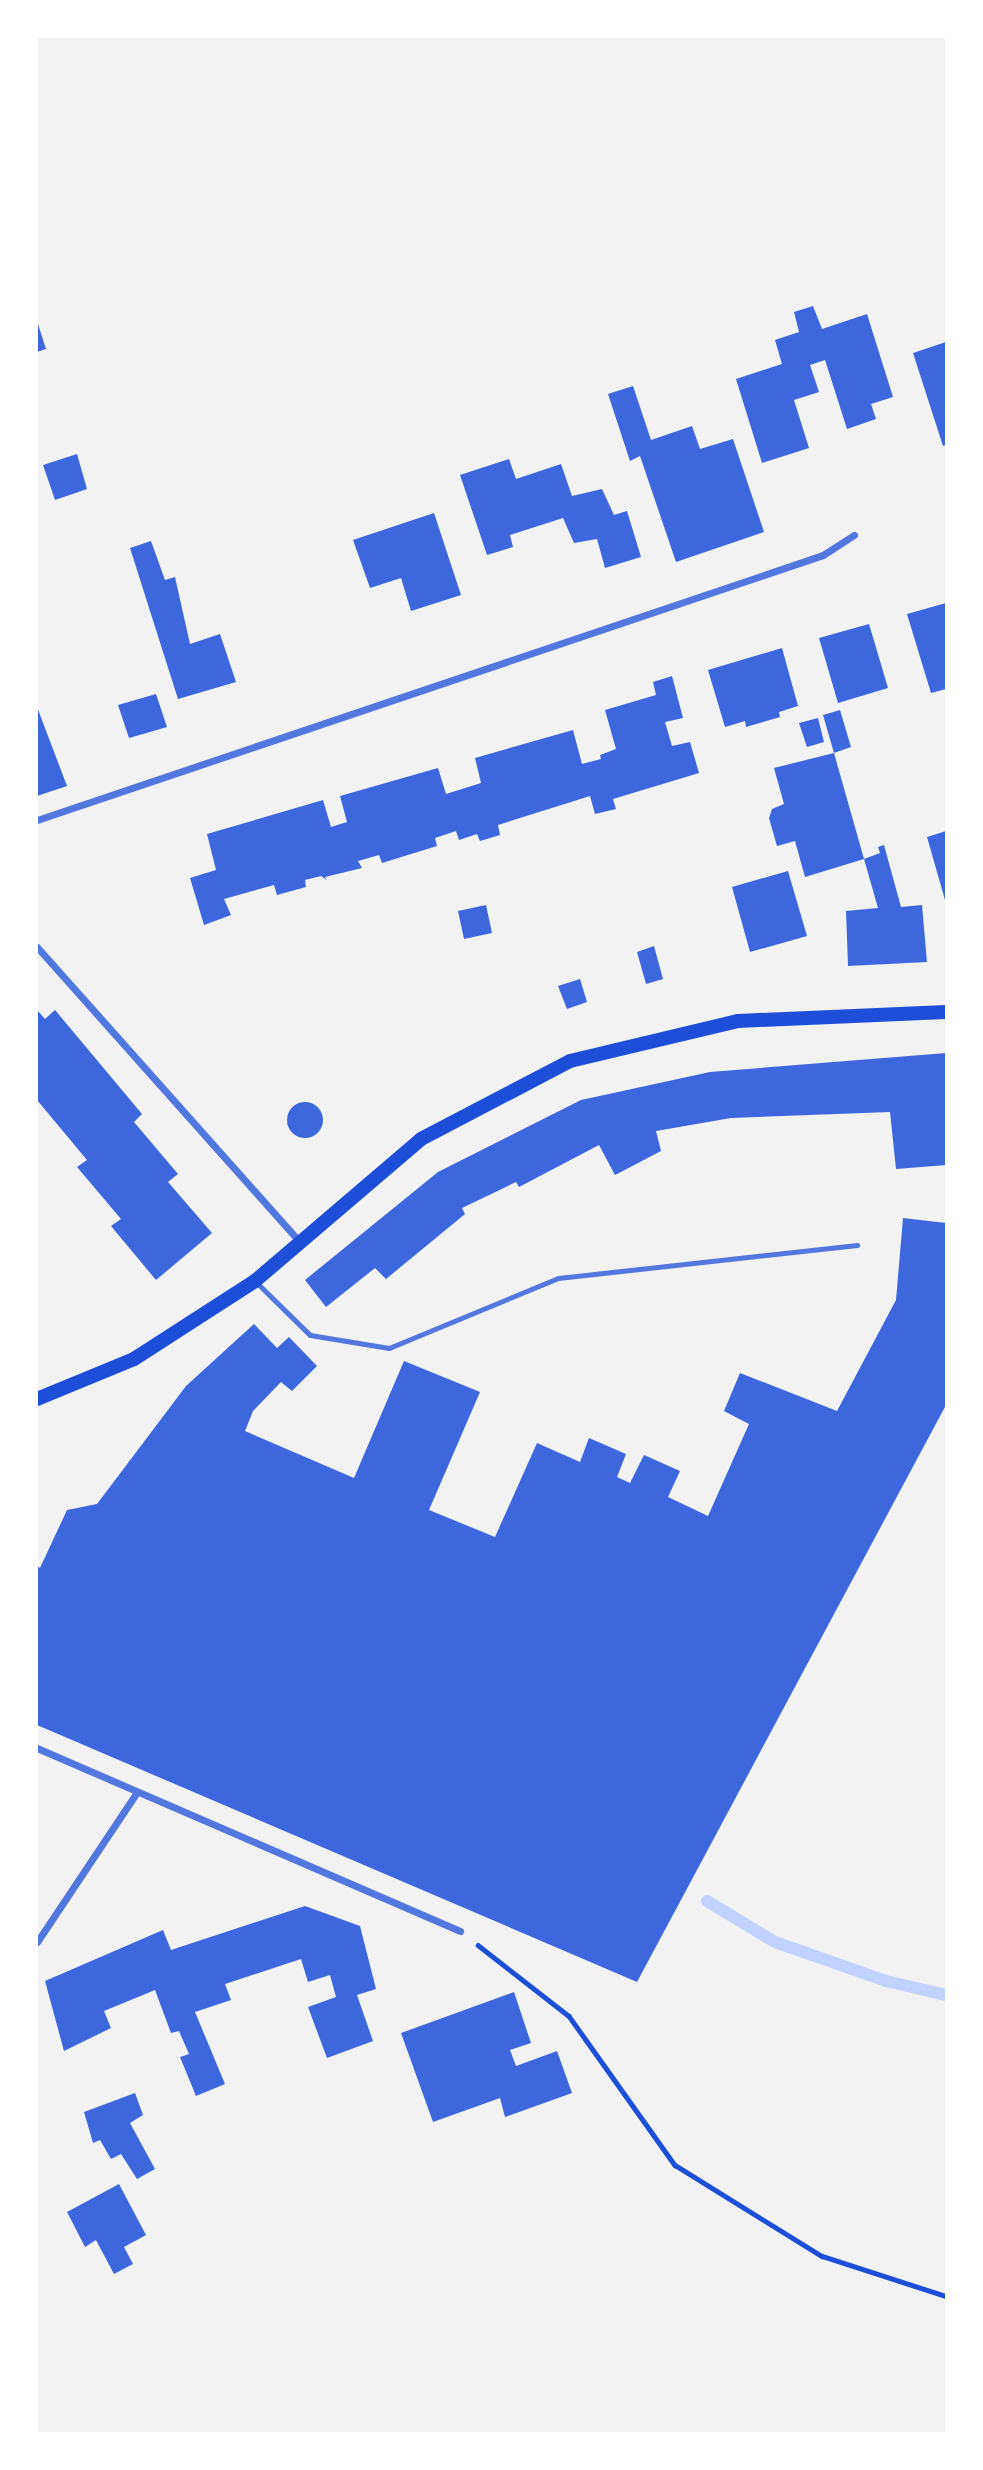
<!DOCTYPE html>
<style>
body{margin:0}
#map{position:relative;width:983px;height:2470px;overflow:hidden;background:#f2f2f2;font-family:Mulish,sans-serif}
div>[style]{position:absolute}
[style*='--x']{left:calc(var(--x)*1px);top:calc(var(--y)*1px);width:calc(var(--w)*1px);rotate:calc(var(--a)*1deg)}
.stream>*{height:12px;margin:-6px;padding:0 6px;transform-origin:6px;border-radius:6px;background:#bfd3fe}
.building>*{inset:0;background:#3d67dc}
.round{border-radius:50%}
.path>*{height:4.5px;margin:-2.25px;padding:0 2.25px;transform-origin:2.25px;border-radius:2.25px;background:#1d4ed8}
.service>*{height:5px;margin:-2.5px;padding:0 2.5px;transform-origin:2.5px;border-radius:2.5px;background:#5277de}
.minor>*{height:7px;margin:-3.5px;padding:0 3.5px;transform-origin:3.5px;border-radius:3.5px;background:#5277de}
.secondary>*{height:14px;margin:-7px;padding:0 7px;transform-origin:7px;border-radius:7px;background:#1d4ed8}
span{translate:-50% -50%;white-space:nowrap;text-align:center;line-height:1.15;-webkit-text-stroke:5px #fff;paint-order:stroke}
.frame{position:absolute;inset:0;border:38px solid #fff;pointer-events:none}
</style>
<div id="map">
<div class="stream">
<div style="--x:707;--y:1901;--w:79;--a:31.1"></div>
<div style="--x:775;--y:1942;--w:118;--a:19.4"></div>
<div style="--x:886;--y:1981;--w:62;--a:13.1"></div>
</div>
<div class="building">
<div style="clip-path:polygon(813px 306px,822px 329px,867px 314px,893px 397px,871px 404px,876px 419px,847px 429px,825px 360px,810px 365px,819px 392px,794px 400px,809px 448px,762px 463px,736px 379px,782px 364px,775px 340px,799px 332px,794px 312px)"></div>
<div style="clip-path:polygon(37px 321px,46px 349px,37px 352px)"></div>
<div style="clip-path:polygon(946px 342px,946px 445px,943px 446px,913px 353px)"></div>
<div style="clip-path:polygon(633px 386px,651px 440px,692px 426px,700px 449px,733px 439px,764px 532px,676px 562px,640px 456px,630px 461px,608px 394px)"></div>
<div style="clip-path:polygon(77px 454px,87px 489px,55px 500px,43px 465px)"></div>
<div style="clip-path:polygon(509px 459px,516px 479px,561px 464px,572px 496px,602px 489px,614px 515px,627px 511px,641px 557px,605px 568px,597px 539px,574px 543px,563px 518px,510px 535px,513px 547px,487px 555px,460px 475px)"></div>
<div style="clip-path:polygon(434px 513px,461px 595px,411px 611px,401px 578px,370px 588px,353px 540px)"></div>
<div style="clip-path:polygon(151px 541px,165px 580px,175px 577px,190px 644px,220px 634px,236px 682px,178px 699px,130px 548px)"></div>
<div style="clip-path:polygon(946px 603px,946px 689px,931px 693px,907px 614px)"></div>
<div style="clip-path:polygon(869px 624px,888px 688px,838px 703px,819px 638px)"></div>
<div style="clip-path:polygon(782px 648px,798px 706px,779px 712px,780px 717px,746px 727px,745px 721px,725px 727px,708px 670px)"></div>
<div style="clip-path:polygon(672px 676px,683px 718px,665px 722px,672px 746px,690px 742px,699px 773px,613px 799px,616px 809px,595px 814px,590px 796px,498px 825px,500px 835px,480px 841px,477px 834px,459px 840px,456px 831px,435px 838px,437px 846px,382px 863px,379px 855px,358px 861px,362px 868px,325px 877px,327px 880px,321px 876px,305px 880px,306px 887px,277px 895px,274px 885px,224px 899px,231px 915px,204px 925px,190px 878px,216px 870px,207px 834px,323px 800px,331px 827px,347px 822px,340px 796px,438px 768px,446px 794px,481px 783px,475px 758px,573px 730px,582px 764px,601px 759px,600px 755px,616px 749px,605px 710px,656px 695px,653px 682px)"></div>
<div style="clip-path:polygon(156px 694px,167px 727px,129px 738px,118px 705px)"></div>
<div style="clip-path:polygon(37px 707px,67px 786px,37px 796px)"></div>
<div style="clip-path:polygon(840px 710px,851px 747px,834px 753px,823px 715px)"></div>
<div style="clip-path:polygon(818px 718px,824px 742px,807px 747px,799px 723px)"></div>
<div style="clip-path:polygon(834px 753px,864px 859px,880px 853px,878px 847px,884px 845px,901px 907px,922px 905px,927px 962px,848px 966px,846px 911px,878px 908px,864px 859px,805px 877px,795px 841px,777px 846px,769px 818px,772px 809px,784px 804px,774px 768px)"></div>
<div style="clip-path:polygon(946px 831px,946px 900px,945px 900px,927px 837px)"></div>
<div style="clip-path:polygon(788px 871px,807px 936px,750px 952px,732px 887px)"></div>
<div style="clip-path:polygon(486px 905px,492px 933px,464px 939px,458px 911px)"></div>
<div style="clip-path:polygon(654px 946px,663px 979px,646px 984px,637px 952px)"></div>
<div style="clip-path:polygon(580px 979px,587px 1002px,567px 1009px,558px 986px)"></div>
<div style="clip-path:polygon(37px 1010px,45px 1019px,55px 1010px,142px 1114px,134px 1122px,178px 1174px,168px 1182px,212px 1233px,156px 1280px,111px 1226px,121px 1219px,77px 1167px,87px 1160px,37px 1100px)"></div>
<div style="clip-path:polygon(946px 1053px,946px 1165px,896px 1169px,890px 1112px,731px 1118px,656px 1131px,661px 1151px,615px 1175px,599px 1145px,519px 1187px,516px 1182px,462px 1208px,465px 1214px,386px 1279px,375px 1268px,326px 1307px,305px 1280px,438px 1172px,581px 1100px,710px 1072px)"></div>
<div class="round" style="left:287px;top:1102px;width:36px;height:36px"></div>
<div style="clip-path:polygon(903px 1218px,946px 1223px,946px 1405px,637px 1982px,37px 1725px,37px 1566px,40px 1568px,67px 1510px,97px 1504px,186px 1386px,254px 1324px,277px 1348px,289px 1337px,317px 1366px,292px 1391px,281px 1382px,253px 1411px,245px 1431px,354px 1478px,404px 1361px,480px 1392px,429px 1510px,495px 1537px,537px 1443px,580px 1462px,589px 1438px,626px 1454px,617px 1477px,630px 1483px,644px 1455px,680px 1471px,668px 1497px,708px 1516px,749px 1424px,724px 1411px,740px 1373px,837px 1411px,896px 1300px)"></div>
<div style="clip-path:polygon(305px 1906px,360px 1926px,376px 1989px,357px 1995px,373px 2041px,327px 2058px,308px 2007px,336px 1997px,330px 1975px,308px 1982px,301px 1959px,225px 1984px,231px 2000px,195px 2012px,225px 2084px,196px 2096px,180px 2057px,189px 2054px,179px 2031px,171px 2033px,155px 1990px,104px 2011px,111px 2028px,64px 2051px,45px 1981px,163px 1930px,171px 1950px)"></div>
<div style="clip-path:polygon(514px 1992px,531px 2043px,510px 2050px,516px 2066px,557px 2051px,572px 2093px,505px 2117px,500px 2098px,433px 2122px,401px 2033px)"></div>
<div style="clip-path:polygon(135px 2093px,143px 2115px,130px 2123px,155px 2169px,137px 2179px,121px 2154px,111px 2159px,100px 2140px,93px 2143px,84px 2112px)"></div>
<div style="clip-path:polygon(119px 2184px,146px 2235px,124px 2247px,133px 2264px,114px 2274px,96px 2240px,85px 2247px,67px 2212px)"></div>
</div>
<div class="path">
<div style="--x:478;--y:1945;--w:115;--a:38"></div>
<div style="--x:569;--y:2016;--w:183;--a:54.6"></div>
<div style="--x:675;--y:2165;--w:173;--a:31.8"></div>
<div style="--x:822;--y:2256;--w:130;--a:17.9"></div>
</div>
<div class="service">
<div style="--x:257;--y:1283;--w:74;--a:44.5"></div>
<div style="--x:310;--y:1335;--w:80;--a:9.3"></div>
<div style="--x:389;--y:1348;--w:183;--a:-22.5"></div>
<div style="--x:558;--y:1278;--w:301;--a:-6.3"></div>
</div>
<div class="minor">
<div style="--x:37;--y:820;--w:829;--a:-18.63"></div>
<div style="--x:823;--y:555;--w:37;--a:-33"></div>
<div style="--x:37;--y:947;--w:395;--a:48.3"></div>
<div style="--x:37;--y:1748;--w:461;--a:23.4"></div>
<div style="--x:37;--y:1942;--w:180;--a:-56.3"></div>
</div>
<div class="secondary">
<div style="--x:37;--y:1399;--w:105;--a:-22.4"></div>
<div style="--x:134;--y:1359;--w:144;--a:-32.8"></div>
<div style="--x:255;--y:1281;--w:218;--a:-40.5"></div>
<div style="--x:421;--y:1139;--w:168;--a:-27.6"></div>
<div style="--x:570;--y:1061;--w:173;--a:-13.4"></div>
<div style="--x:738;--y:1021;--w:208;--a:-2.5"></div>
</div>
<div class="frame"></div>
</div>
